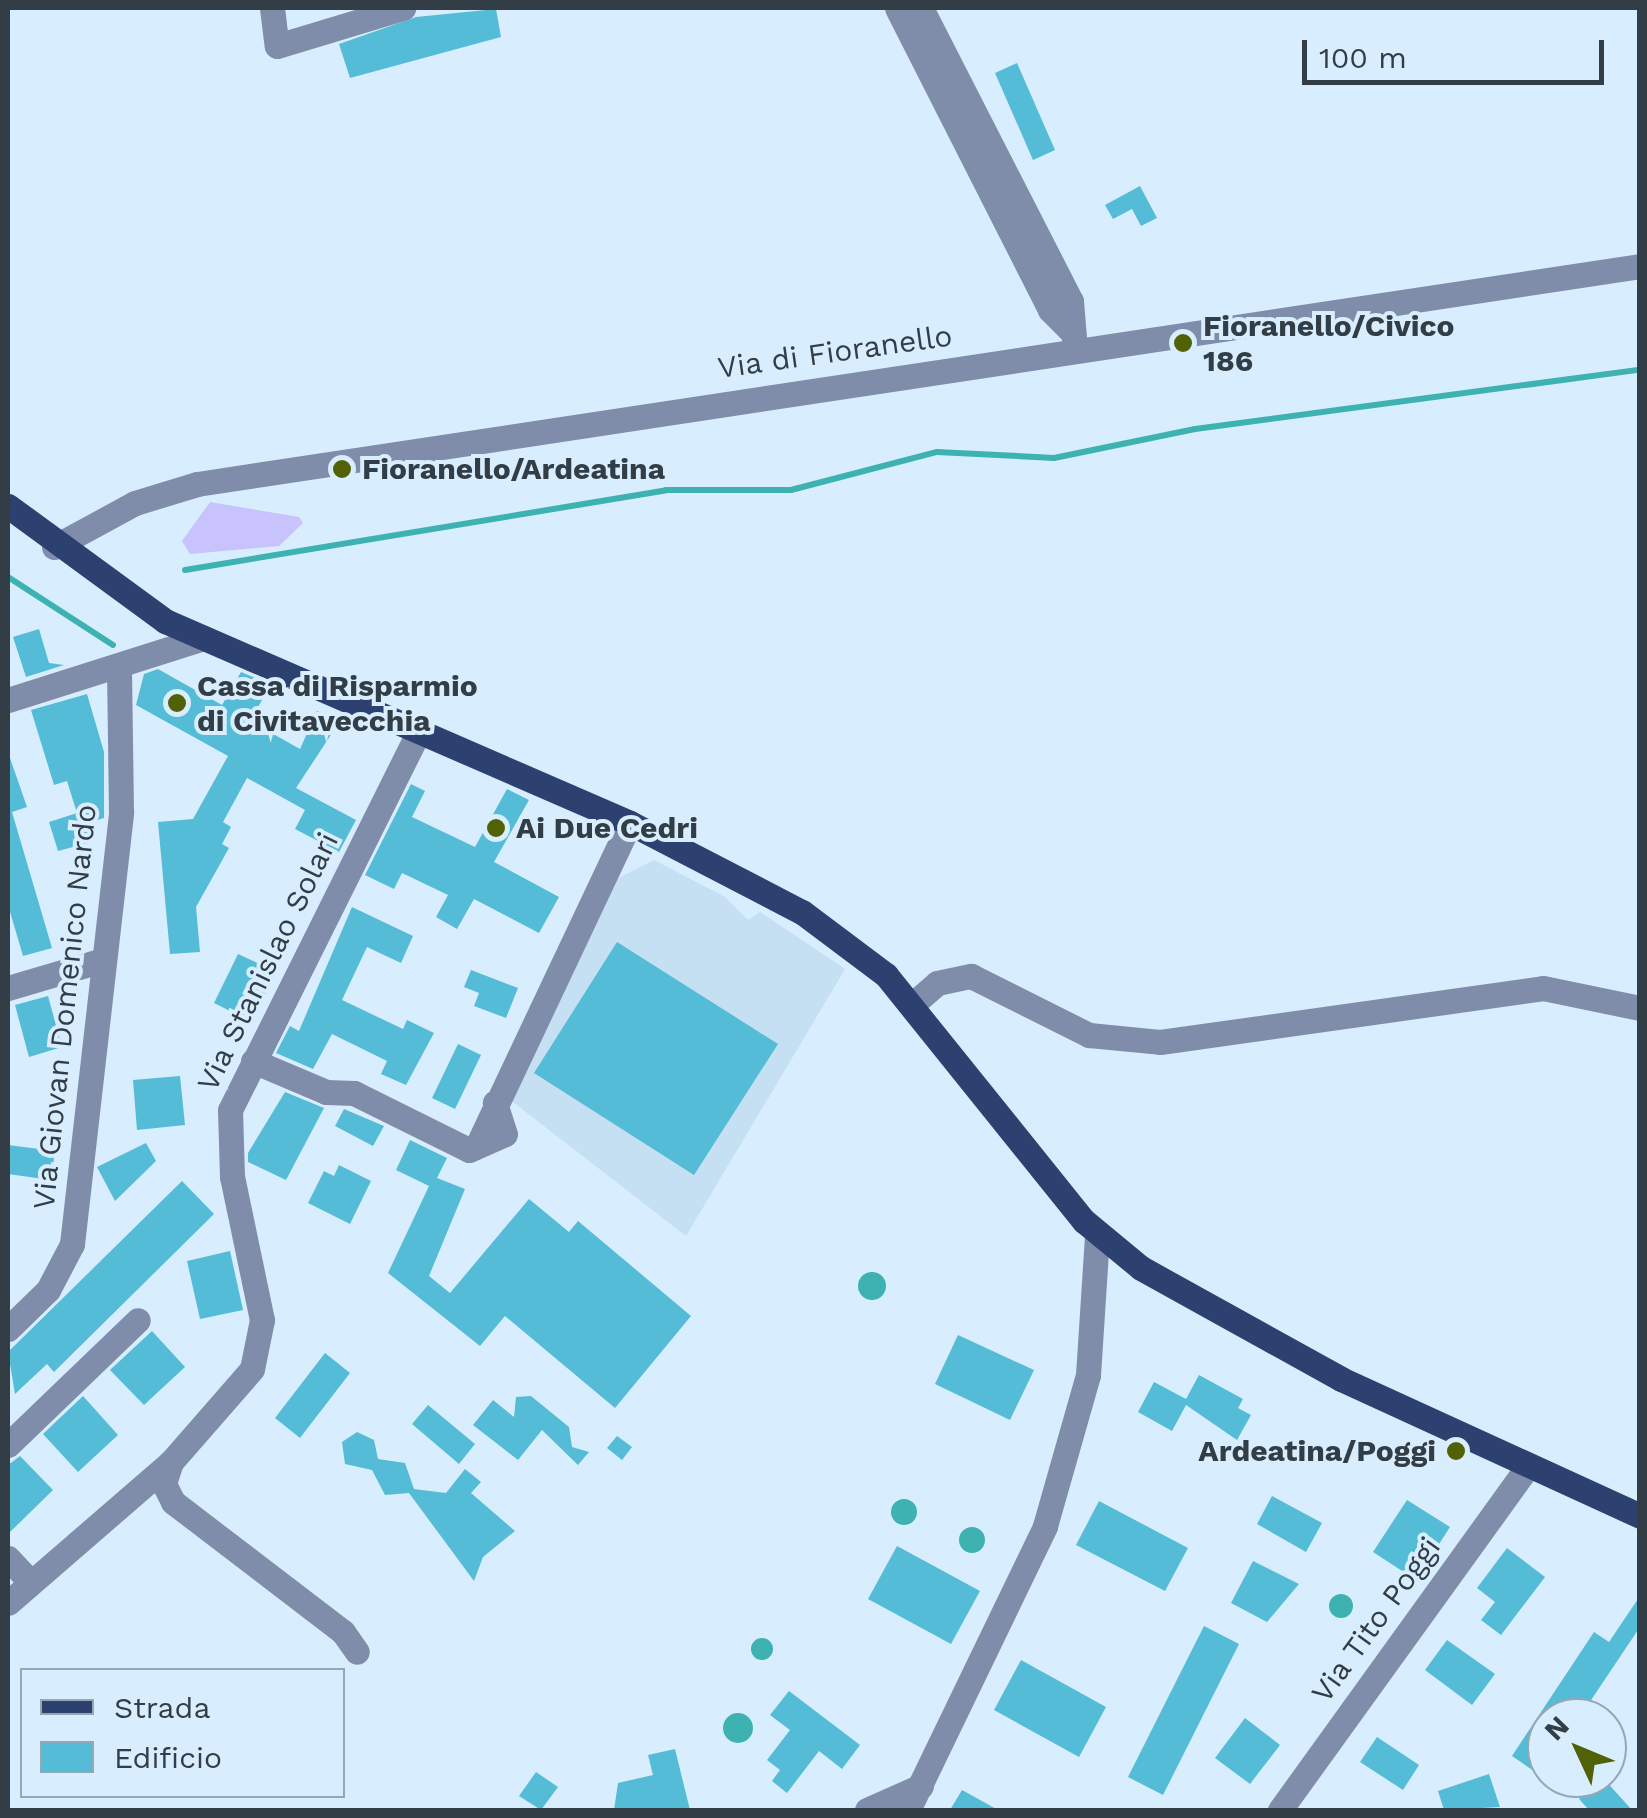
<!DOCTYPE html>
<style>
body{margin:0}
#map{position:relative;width:1647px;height:1818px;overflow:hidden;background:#d8edfe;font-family:"Work Sans",sans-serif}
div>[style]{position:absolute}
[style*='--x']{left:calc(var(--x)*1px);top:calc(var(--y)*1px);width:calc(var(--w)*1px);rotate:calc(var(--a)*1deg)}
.built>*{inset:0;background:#c5dff3}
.green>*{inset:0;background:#c8c2fd}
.water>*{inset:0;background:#3db2b0}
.round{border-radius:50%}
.stream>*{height:6px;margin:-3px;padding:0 3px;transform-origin:3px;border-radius:3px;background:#3db2b0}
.building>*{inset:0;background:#54bcd6}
.minor>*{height:25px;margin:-12.5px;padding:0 12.5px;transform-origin:12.5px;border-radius:12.5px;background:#808daa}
.major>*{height:25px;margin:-12.5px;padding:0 12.5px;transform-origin:12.5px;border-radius:12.5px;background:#2d4171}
.dots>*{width:28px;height:28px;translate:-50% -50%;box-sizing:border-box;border:5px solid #d8edfe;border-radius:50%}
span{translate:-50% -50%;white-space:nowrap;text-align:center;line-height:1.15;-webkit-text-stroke:8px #d8edfe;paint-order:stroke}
.poi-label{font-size:30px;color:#323d45;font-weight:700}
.left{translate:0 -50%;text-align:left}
.right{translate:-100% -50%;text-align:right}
.street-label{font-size:30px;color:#323d45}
.frame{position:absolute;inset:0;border:10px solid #323d45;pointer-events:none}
.legend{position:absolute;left:20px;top:1668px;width:325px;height:130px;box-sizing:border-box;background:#d8edfe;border:2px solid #96a7b4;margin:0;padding:12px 18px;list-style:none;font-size:30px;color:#323d45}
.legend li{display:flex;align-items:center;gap:20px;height:50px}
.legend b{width:50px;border:2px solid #96a7b4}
.north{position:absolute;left:1527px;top:1698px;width:100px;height:100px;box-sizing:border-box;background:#d8edfe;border:2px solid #96a7b4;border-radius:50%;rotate:314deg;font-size:28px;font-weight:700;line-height:40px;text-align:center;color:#323d45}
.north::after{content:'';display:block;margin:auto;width:35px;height:45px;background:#506106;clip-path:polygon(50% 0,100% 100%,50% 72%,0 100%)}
.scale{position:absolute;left:1302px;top:40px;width:302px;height:45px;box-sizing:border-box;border:5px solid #323d45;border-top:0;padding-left:12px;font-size:30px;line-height:35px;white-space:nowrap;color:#323d45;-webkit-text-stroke:8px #d8edfe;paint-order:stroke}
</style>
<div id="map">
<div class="built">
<div style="clip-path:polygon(654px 860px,725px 897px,748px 920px,760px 912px,845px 969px,686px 1236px,509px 1099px,617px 879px)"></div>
</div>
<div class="green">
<div style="clip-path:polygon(210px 502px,299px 517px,303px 523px,279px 546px,190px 554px,182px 541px)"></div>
</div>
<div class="water">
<div class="round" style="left:858px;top:1272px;width:28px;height:28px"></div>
<div class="round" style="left:891px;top:1499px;width:26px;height:26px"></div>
<div class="round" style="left:959px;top:1527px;width:26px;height:26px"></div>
<div class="round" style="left:1329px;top:1594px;width:24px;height:24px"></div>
<div class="round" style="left:751px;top:1638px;width:22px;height:22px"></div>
<div class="round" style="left:723px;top:1713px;width:30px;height:30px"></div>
</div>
<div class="stream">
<div style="--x:185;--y:570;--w:488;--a:-9.4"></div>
<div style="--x:666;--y:490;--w:125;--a:0"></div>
<div style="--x:791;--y:490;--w:151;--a:-14.6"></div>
<div style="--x:937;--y:452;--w:117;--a:2.9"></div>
<div style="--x:1054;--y:458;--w:144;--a:-11.6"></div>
<div style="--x:1195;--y:429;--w:449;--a:-7.6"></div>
<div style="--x:8;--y:577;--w:125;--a:32.9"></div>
</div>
<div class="building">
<div style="clip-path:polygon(496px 9px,501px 37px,350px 78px,339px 44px,416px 17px)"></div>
<div style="clip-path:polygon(1017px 63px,1055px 150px,1033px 160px,995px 73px)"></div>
<div style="clip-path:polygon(1140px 186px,1157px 218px,1141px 226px,1132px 209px,1113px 219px,1105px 205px)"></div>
<div style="clip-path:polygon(39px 629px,49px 663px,64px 665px,26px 677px,13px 637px)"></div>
<div style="clip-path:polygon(158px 669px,222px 705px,241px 672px,258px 679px,270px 686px,250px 721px,300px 749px,317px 711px,340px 721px,296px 788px,356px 820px,339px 852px,295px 829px,305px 810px,247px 778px,223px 822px,231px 827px,222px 844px,229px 848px,196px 907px,200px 952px,170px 954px,158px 822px,193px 819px,228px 756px,136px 705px,144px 674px)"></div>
<div style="clip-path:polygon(87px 694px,104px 752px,104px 818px,91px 822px,88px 843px,58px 851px,49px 822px,77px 813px,67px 781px,54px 785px,31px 710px)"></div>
<div style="clip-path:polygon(10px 758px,27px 807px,12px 812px,52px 948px,23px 956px,8px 905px)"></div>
<div style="clip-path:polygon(411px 784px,425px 791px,412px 817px,475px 847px,507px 789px,529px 800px,494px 862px,559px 897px,539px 933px,474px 899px,457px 929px,436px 917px,448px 895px,402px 873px,394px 889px,365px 875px)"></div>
<div style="clip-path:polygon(352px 907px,413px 936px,401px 963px,367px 947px,342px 1000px,403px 1029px,407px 1020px,434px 1033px,406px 1085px,381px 1074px,387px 1061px,332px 1034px,313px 1069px,276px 1053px,290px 1026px,299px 1031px)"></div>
<div style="clip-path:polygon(617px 942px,778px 1044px,694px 1175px,534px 1073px)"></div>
<div style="clip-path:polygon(238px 954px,277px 972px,252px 1022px,214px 1003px)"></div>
<div style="clip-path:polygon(471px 970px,518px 988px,506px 1018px,474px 1006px,479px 993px,464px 987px)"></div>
<div style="clip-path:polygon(48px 996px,62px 1047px,29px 1057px,15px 1005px)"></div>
<div style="clip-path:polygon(458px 1044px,481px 1055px,455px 1109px,432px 1098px)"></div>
<div style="clip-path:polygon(180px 1076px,185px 1125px,137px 1130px,133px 1080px)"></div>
<div style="clip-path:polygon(285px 1092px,324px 1108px,286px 1180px,248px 1162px,248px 1153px)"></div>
<div style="clip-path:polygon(344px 1109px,384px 1126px,373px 1146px,335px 1126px)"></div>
<div style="clip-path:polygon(410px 1140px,447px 1158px,437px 1178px,465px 1189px,429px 1276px,450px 1293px,529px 1199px,569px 1232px,578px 1221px,691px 1316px,615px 1408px,505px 1316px,480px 1346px,388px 1273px,429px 1186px,396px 1170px)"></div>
<div style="clip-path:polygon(146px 1143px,156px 1161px,115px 1201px,97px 1167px)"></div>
<div style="clip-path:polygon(8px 1145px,55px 1151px,51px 1180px,8px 1174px)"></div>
<div style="clip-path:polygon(339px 1165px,371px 1181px,350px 1224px,308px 1203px,324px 1171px,334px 1176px)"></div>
<div style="clip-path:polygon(182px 1181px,214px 1214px,54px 1372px,47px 1364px,15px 1394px,8px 1352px)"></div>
<div style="clip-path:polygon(230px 1251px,243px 1310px,200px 1319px,187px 1261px)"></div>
<div style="clip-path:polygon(152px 1331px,185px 1367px,144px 1405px,110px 1370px)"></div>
<div style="clip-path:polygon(958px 1335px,1034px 1370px,1010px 1420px,935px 1384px)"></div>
<div style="clip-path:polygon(325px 1353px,350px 1373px,300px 1438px,275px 1418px)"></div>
<div style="clip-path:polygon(1199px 1375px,1243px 1399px,1238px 1408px,1251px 1415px,1237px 1440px,1186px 1405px,1172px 1431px,1138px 1412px,1154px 1382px,1186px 1399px)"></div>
<div style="clip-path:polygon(83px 1396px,118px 1435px,78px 1472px,43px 1434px)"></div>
<div style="clip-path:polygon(531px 1396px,569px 1427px,572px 1447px,589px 1452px,578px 1465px,542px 1430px,518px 1460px,473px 1425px,493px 1400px,514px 1417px,516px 1397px)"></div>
<div style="clip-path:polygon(428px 1405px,475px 1444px,459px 1464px,412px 1424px)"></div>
<div style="clip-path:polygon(357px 1432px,374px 1440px,378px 1459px,405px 1463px,414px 1489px,446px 1493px,465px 1469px,481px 1482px,471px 1493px,515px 1531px,483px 1557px,474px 1581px,409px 1493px,385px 1495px,372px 1470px,345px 1464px,342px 1442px)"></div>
<div style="clip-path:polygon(617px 1436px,632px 1447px,622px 1460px,607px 1448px)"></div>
<div style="clip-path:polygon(20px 1456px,53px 1490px,8px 1534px,8px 1465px)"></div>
<div style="clip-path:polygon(1272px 1496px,1322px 1523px,1306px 1552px,1257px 1524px)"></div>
<div style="clip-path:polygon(1407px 1500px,1450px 1527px,1416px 1580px,1373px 1552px)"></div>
<div style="clip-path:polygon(1099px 1501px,1188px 1548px,1165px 1591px,1076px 1545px)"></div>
<div style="clip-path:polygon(897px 1546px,980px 1591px,951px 1644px,868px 1599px)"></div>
<div style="clip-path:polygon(1507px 1548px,1545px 1577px,1501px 1635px,1481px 1620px,1495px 1602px,1477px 1588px)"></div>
<div style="clip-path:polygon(1253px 1561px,1299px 1584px,1267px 1622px,1231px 1603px)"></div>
<div style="clip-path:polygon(1640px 1596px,1640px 1627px,1579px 1718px,1547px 1718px,1547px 1780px,1512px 1756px,1594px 1632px,1609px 1642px)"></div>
<div style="clip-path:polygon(1204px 1626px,1239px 1644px,1163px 1795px,1128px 1777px)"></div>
<div style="clip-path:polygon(1447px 1640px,1495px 1674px,1472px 1705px,1425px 1670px)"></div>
<div style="clip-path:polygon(1021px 1660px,1106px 1707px,1079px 1757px,994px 1710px)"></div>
<div style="clip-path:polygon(789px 1691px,860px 1745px,842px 1769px,819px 1751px,787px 1793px,772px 1781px,780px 1770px,767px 1760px,790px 1730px,770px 1715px)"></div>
<div style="clip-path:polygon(1245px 1718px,1280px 1745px,1250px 1784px,1215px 1758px)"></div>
<div style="clip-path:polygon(1377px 1737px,1419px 1765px,1403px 1790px,1360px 1762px)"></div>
<div style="clip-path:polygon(675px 1749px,690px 1810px,614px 1810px,618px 1783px,653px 1775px,648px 1755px)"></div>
<div style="clip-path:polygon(536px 1772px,558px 1787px,541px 1810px,519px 1796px)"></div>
<div style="clip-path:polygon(1489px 1774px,1500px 1807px,1444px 1810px,1438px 1791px)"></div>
<div style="clip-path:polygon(1603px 1778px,1632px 1810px,1589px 1810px,1579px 1799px)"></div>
<div style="clip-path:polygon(962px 1790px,998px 1810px,950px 1810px)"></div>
</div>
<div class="minor">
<div style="--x:272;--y:8;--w:38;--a:83"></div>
<div style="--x:277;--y:46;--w:132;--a:-16.8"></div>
<div style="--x:897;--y:8;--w:339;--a:63.1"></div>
<div style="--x:1050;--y:310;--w:31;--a:45"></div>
<div style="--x:921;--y:8;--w:329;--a:62.9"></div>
<div style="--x:1071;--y:301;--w:49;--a:85.3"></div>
<div style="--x:54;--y:547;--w:92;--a:-28.5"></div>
<div style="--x:135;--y:503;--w:65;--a:-17"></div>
<div style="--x:197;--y:484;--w:1459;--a:-8.59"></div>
<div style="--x:8;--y:700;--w:205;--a:-17.6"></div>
<div style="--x:8;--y:988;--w:99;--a:-16.4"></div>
<div style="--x:913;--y:1004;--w:32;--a:-41"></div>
<div style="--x:937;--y:983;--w:35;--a:-12"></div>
<div style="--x:971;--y:976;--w:132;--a:26.6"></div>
<div style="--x:1089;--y:1035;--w:71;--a:5.6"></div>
<div style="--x:1160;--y:1042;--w:387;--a:-8"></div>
<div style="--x:1543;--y:988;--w:99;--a:11.7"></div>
<div style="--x:253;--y:1061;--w:79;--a:23"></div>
<div style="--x:326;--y:1092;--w:28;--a:2"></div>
<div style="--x:354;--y:1093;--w:128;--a:26.4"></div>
<div style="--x:469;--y:1150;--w:39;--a:-24"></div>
<div style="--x:505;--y:1134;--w:33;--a:-108"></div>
<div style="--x:477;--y:1146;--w:357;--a:-64.7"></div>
<div style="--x:8;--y:1329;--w:56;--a:-44.3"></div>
<div style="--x:48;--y:1290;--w:52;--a:-62.4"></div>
<div style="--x:72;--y:1244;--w:435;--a:-83.5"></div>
<div style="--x:121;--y:812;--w:143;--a:-90.8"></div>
<div style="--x:8;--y:1445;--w:180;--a:-43.9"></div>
<div style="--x:171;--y:1462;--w:23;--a:108"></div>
<div style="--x:164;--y:1484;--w:20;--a:63"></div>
<div style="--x:173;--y:1502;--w:214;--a:37.4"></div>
<div style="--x:343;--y:1632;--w:24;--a:55"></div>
<div style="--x:8;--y:1558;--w:33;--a:47"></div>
<div style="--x:8;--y:1603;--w:216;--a:-40.9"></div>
<div style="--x:171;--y:1462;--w:123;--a:-48.9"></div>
<div style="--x:252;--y:1369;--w:50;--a:-78.5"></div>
<div style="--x:262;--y:1320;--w:146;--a:-101.8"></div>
<div style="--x:232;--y:1177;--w:67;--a:-91.7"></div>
<div style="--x:230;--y:1110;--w:424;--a:-63.5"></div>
<div style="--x:867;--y:1810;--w:59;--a:-24"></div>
<div style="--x:908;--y:1810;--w:315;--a:-64.2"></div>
<div style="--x:1045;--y:1526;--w:157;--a:-74.1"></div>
<div style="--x:1088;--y:1375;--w:141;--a:-86.3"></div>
<div style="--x:1280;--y:1810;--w:420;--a:-54.2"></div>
</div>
<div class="major">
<div style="--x:8;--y:506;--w:195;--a:36.2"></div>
<div style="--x:165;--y:621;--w:507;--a:23.48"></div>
<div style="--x:630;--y:823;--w:194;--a:27.4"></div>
<div style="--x:802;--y:912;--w:105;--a:36.9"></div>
<div style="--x:886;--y:975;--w:316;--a:51.2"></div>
<div style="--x:1084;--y:1221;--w:74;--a:39.5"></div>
<div style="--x:1141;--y:1268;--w:229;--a:29"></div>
<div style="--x:1341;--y:1379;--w:329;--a:24.6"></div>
</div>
<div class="dots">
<div style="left:1183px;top:343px;background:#506106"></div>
<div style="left:342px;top:469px;background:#506106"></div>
<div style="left:177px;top:703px;background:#506106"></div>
<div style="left:496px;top:828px;background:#506106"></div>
<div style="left:1456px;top:1451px;background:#506106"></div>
</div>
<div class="poi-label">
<span class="left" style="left:1203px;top:343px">Fioranello/Civico<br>186</span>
<span class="left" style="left:362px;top:469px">Fioranello/Ardeatina</span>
<span class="left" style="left:197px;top:703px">Cassa di Risparmio<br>di Civitavecchia</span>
<span class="left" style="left:516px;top:828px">Ai Due Cedri</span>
<span class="right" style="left:1436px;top:1451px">Ardeatina/Poggi</span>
</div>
<div class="street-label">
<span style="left:835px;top:352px;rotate:-8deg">Via di Fioranello</span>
<span style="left:268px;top:962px;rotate:-64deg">Via Stanislao Solari</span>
<span style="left:65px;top:1007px;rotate:-84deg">Via Giovan Domenico Nardo</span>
<span style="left:1376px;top:1620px;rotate:-54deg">Via Tito Poggi</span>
</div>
<div class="frame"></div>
<ul class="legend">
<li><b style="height:12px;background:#2d4171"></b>Strada</li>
<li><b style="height:28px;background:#54bcd6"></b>Edificio</li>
</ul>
<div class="north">N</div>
<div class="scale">100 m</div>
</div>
